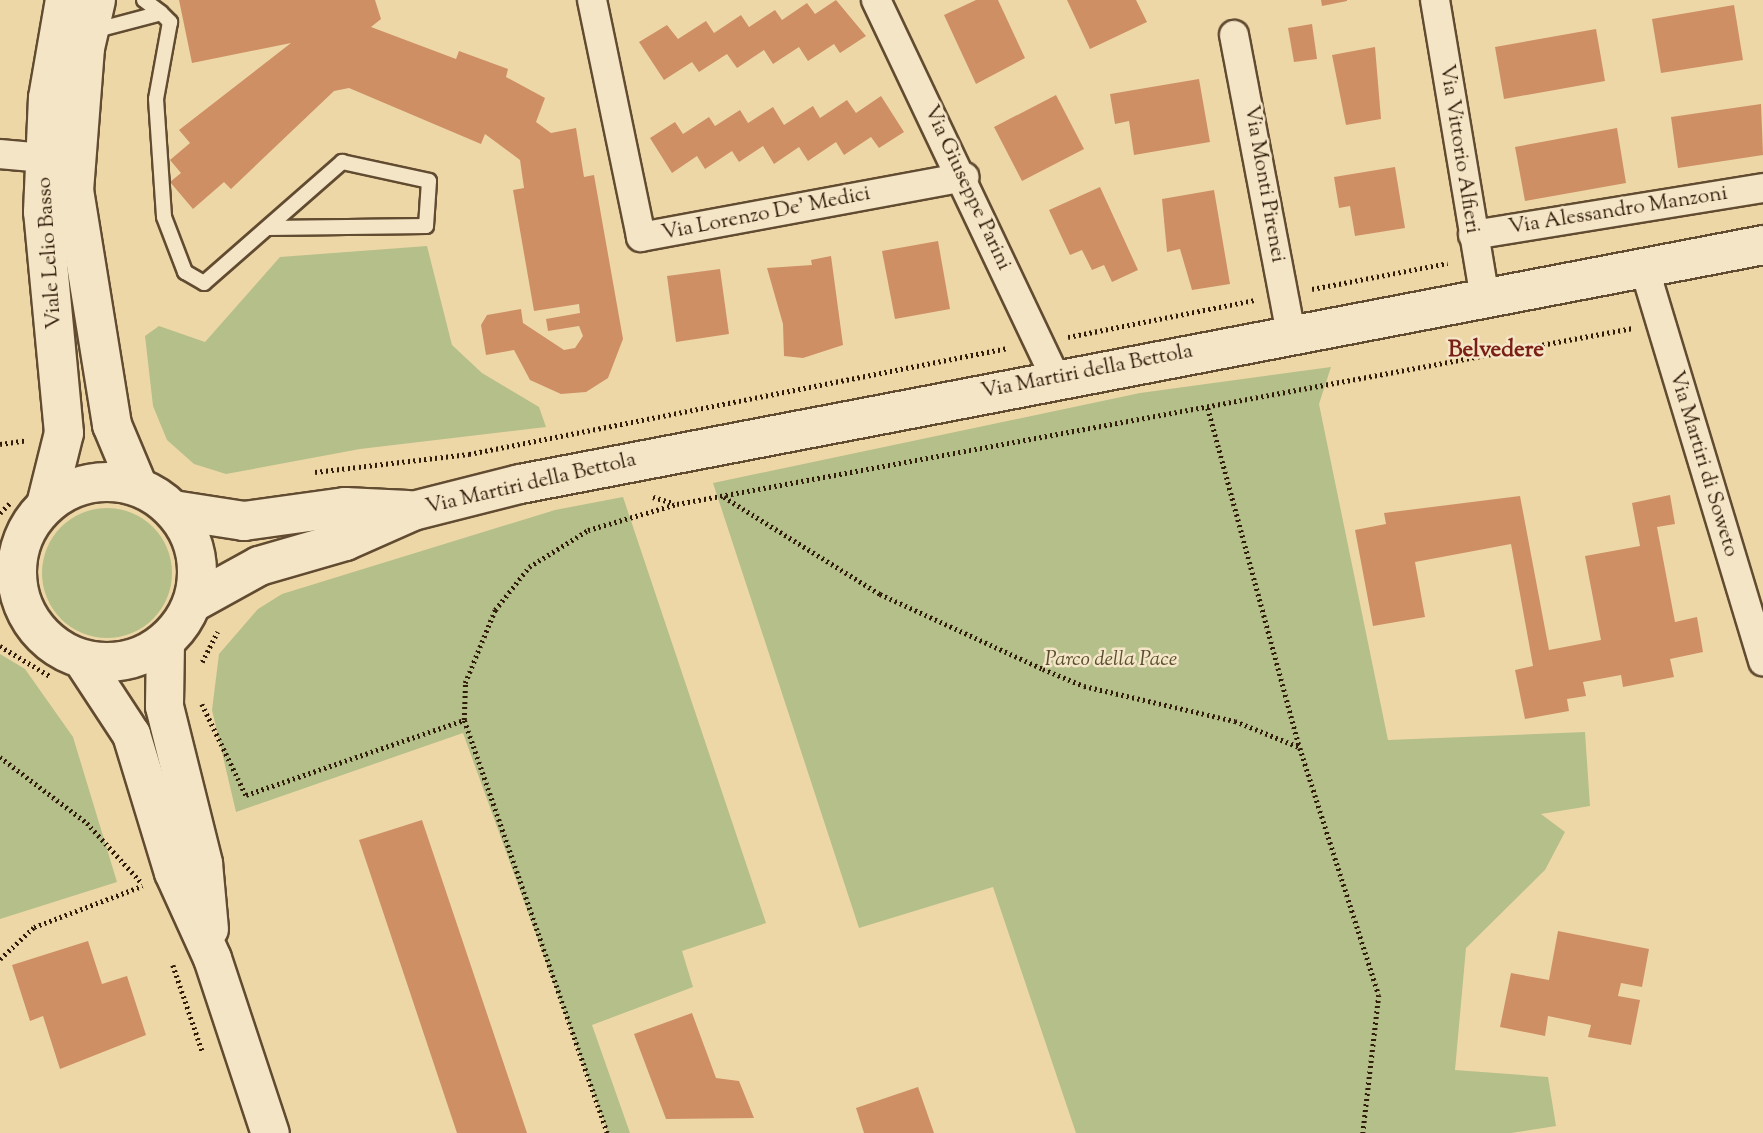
<!DOCTYPE html>
<style>
body{margin:0}
#map{position:relative;width:1763px;height:1133px;overflow:hidden;background:#eed7a7;font-family:"Sorts Mill Goudy",serif}
div>[style]{position:absolute}
[style*='--x']{left:calc(var(--x)*1px);top:calc(var(--y)*1px);width:calc(var(--w)*1px);rotate:calc(var(--a)*1deg)}
.green>*{inset:0;background:#b5bf8a}
.round{border-radius:50%}
.building>*{inset:0;background:#ce8f65}
.path>*{height:4.5px;margin-top:-2.25px;transform-origin:0;background:repeating-linear-gradient(90deg,#321c0a 0 2px,transparent 0 5.5px)}
.roads{filter:drop-shadow(2px 0 #614b31) drop-shadow(-2px 0 #614b31) drop-shadow(0 2px #614b31) drop-shadow(0 -2px #614b31)}
.service>*{height:14px;margin:-7px;padding:0 7px;transform-origin:7px;border-radius:7px;background:#f4e5c6}
.minor>*{height:28px;margin:-14px;padding:0 14px;transform-origin:14px;border-radius:14px;background:#f4e5c6}
.tertiary>*{height:37px;margin:-18.5px;padding:0 18.5px;transform-origin:18.5px;border-radius:18.5px;background:#f4e5c6}
.secondary>*{height:38px;margin:-19px;padding:0 19px;transform-origin:19px;border-radius:19px;background:#f4e5c6}
.secondary>.ring{margin:-19px;padding:0;box-sizing:content-box;background:none;border:38px solid #f4e5c6;border-radius:50%}
span{translate:-50% -50%;white-space:nowrap;text-align:center;line-height:1.15;-webkit-text-stroke:5px #f4e5c6;paint-order:stroke}
.street-label{font-size:21px;color:#321c0a}
.park-label{font-size:21px;color:#594d30;font-style:italic}
.neighbourhood-label{font-size:23px;color:#7a1f14;font-weight:700}
</style>
<div id="map">
<div class="green">
<div style="clip-path:polygon(427px 246px,452px 345px,482px 373px,539px 407px,546px 427px,360px 449px,226px 474px,194px 464px,167px 440px,153px 406px,145px 336px,159px 326px,205px 342px,280px 257px)"></div>
<div style="clip-path:polygon(1331px 367px,1319px 404px,1388px 740px,1585px 732px,1590px 806px,1541px 814px,1565px 832px,1545px 870px,1466px 948px,1455px 1070px,1548px 1077px,1556px 1126px,1511px 1133px,1076px 1133px,993px 887px,859px 928px,713px 483px,1140px 393px)"></div>
<div style="clip-path:polygon(623px 497px,766px 923px,682px 951px,693px 987px,592px 1025px,630px 1133px,608px 1133px,463px 733px,236px 812px,212px 710px,219px 654px,258px 609px,282px 594px,555px 510px)"></div>
<div class="round" style="left:42px;top:508px;width:130px;height:130px"></div>
<div style="clip-path:polygon(0 654px,25px 669px,73px 737px,117px 882px,0 919px)"></div>
</div>
<div class="building">
<div style="clip-path:polygon(179px 0,375px 0,381px 19px,371px 27px,456px 59px,459px 51px,508px 69px,506px 77px,545px 98px,536px 122px,551px 133px,576px 128px,584px 177px,594px 175px,623px 339px,608px 378px,586px 392px,561px 394px,530px 380px,514px 350px,486px 355px,481px 325px,487px 315px,521px 309px,523px 323px,564px 350px,575px 348px,583px 336px,579px 326px,548px 331px,546px 319px,580px 313px,579px 304px,534px 311px,513px 190px,524px 188px,520px 160px,485px 134px,481px 144px,349px 88px,334px 91px,231px 189px,224px 182px,193px 209px,170px 182px,181px 173px,170px 160px,190px 143px,179px 130px,291px 43px,192px 63px)"></div>
<div style="clip-path:polygon(836px 0,866px 36px,840px 53px,834px 44px,808px 61px,799px 47px,773px 64px,764px 50px,737px 68px,727px 54px,699px 72px,692px 62px,664px 80px,639px 42px,667px 25px,678px 39px,706px 21px,714px 33px,741px 15px,749px 27px,775px 10px,782px 20px,807px 3px,815px 14px)"></div>
<div style="clip-path:polygon(976px 0,998px 0,1025px 58px,976px 84px,944px 15px)"></div>
<div style="clip-path:polygon(1067px 0,1136px 0,1147px 22px,1090px 49px)"></div>
<div style="clip-path:polygon(1321px 0,1347px 0,1347px 1px,1322px 6px)"></div>
<div style="clip-path:polygon(1734px 5px,1743px 60px,1661px 73px,1652px 19px)"></div>
<div style="clip-path:polygon(1312px 24px,1317px 59px,1294px 62px,1288px 28px)"></div>
<div style="clip-path:polygon(1596px 29px,1605px 81px,1504px 99px,1495px 47px)"></div>
<div style="clip-path:polygon(1375px 47px,1381px 119px,1346px 125px,1332px 55px)"></div>
<div style="clip-path:polygon(1199px 79px,1210px 142px,1134px 155px,1129px 121px,1115px 124px,1110px 94px)"></div>
<div style="clip-path:polygon(1056px 95px,1084px 149px,1022px 181px,994px 127px)"></div>
<div style="clip-path:polygon(881px 96px,904px 132px,879px 148px,871px 137px,844px 155px,836px 142px,808px 161px,799px 147px,774px 164px,763px 146px,739px 162px,732px 151px,705px 169px,697px 156px,672px 173px,650px 138px,675px 122px,683px 134px,709px 117px,715px 126px,740px 110px,748px 123px,773px 107px,784px 125px,813px 106px,820px 118px,847px 100px,856px 113px)"></div>
<div style="clip-path:polygon(1761px 104px,1763px 155px,1678px 168px,1671px 117px)"></div>
<div style="clip-path:polygon(1617px 128px,1626px 183px,1525px 201px,1515px 147px)"></div>
<div style="clip-path:polygon(1395px 167px,1405px 228px,1355px 236px,1350px 206px,1339px 208px,1334px 177px)"></div>
<div style="clip-path:polygon(1100px 187px,1138px 270px,1112px 282px,1104px 265px,1092px 270px,1082px 250px,1070px 255px,1049px 210px)"></div>
<div style="clip-path:polygon(1214px 190px,1230px 284px,1192px 290px,1180px 249px,1167px 252px,1162px 199px)"></div>
<div style="clip-path:polygon(938px 241px,950px 309px,895px 319px,882px 251px)"></div>
<div style="clip-path:polygon(831px 256px,843px 345px,803px 358px,784px 356px,783px 324px,767px 268px,812px 265px,811px 260px)"></div>
<div style="clip-path:polygon(720px 269px,729px 334px,676px 342px,667px 276px)"></div>
<div style="clip-path:polygon(1670px 495px,1675px 524px,1657px 527px,1675px 622px,1697px 617px,1703px 652px,1670px 659px,1674px 677px,1623px 687px,1621px 675px,1583px 682px,1586px 696px,1567px 699px,1569px 711px,1525px 719px,1515px 670px,1533px 666px,1511px 544px,1415px 562px,1425px 617px,1373px 626px,1355px 530px,1386px 524px,1384px 513px,1520px 496px,1549px 650px,1601px 640px,1585px 556px,1640px 546px,1632px 503px)"></div>
<div style="clip-path:polygon(422px 820px,527px 1133px,457px 1133px,359px 840px)"></div>
<div style="clip-path:polygon(1558px 931px,1649px 949px,1642px 987px,1621px 983px,1618px 996px,1640px 1000px,1631px 1045px,1588px 1037px,1591px 1025px,1548px 1016px,1545px 1036px,1500px 1027px,1511px 973px,1549px 980px)"></div>
<div style="clip-path:polygon(88px 941px,102px 984px,127px 976px,146px 1035px,60px 1069px,43px 1016px,30px 1021px,12px 965px)"></div>
<div style="clip-path:polygon(692px 1013px,716px 1078px,739px 1081px,754px 1118px,666px 1119px,634px 1034px)"></div>
<div style="clip-path:polygon(918px 1087px,934px 1133px,864px 1133px,856px 1108px)"></div>
</div>
<div class="path">
<div style="--x:1312;--y:289;--w:138;--a:-10.8"></div>
<div style="--x:1068;--y:337;--w:191;--a:-11.2"></div>
<div style="--x:1208;--y:408;--w:352;--a:74.9"></div>
<div style="--x:1300;--y:748;--w:259;--a:72.3"></div>
<div style="--x:1379;--y:995;--w:139;--a:96.6"></div>
<div style="--x:0;--y:444;--w:27;--a:-8"></div>
<div style="--x:315;--y:472;--w:155;--a:-6.7"></div>
<div style="--x:469;--y:454;--w:549;--a:-11.13"></div>
<div style="--x:653;--y:497;--w:22;--a:16"></div>
<div style="--x:724;--y:497;--w:184;--a:31.9"></div>
<div style="--x:880;--y:594;--w:179;--a:24.7"></div>
<div style="--x:1043;--y:669;--w:44;--a:22.5"></div>
<div style="--x:1084;--y:686;--w:155;--a:13.1"></div>
<div style="--x:1235;--y:721;--w:69;--a:22.1"></div>
<div style="--x:0;--y:513;--w:14;--a:-45"></div>
<div style="--x:0;--y:646;--w:58;--a:31"></div>
<div style="--x:202;--y:662;--w:34;--a:-63"></div>
<div style="--x:202;--y:704;--w:101;--a:64.2"></div>
<div style="--x:246;--y:795;--w:231;--a:-19"></div>
<div style="--x:0;--y:757;--w:109;--a:37.2"></div>
<div style="--x:87;--y:823;--w:79;--a:47.6"></div>
<div style="--x:0;--y:959;--w:47;--a:-43.3"></div>
<div style="--x:34;--y:927;--w:116;--a:-20.8"></div>
<div style="--x:173;--y:965;--w:93;--a:71.2"></div>
<div style="--x:607;--y:1133;--w:437;--a:-109.1"></div>
<div style="--x:464;--y:720;--w:37;--a:-88"></div>
<div style="--x:465;--y:683;--w:79;--a:-67.7"></div>
<div style="--x:495;--y:610;--w:55;--a:-51.7"></div>
<div style="--x:529;--y:567;--w:70;--a:-32.1"></div>
<div style="--x:588;--y:530;--w:93;--a:-16.3"></div>
<div style="--x:677;--y:504;--w:972;--a:-10.43"></div>
</div>
<div class="roads">
<div class="service">
<div style="--x:144;--y:0;--w:21;--a:37"></div>
<div style="--x:93;--y:31;--w:70;--a:-14.8"></div>
<div style="--x:161;--y:13;--w:13;--a:45"></div>
<div style="--x:170;--y:22;--w:78;--a:100.3"></div>
<div style="--x:156;--y:99;--w:118;--a:86.1"></div>
<div style="--x:164;--y:217;--w:59;--a:69.1"></div>
<div style="--x:185;--y:272;--w:22;--a:30"></div>
<div style="--x:204;--y:283;--w:184;--a:-41.2"></div>
<div style="--x:342;--y:162;--w:89;--a:12.3"></div>
<div style="--x:429;--y:181;--w:45;--a:93.8"></div>
<div style="--x:426;--y:226;--w:158;--a:179.3"></div>
</div>
<div class="minor">
<div style="--x:592;--y:0;--w:242;--a:78.3"></div>
<div style="--x:641;--y:237;--w:329;--a:-10.5"></div>
<div style="--x:876;--y:0;--w:417;--a:64.6"></div>
<div style="--x:1435;--y:0;--w:302;--a:80.5"></div>
<div style="--x:1234;--y:35;--w:305;--a:79.2"></div>
<div style="--x:0;--y:154;--w:44;--a:5.2"></div>
<div style="--x:1473;--y:235;--w:294;--a:-9.2"></div>
<div style="--x:1644;--y:267;--w:412;--a:73.2"></div>
</div>
<div class="tertiary">
<div style="--x:165;--y:641;--w:65;--a:90.9"></div>
<div style="--x:164;--y:706;--w:162;--a:76"></div>
<div style="--x:203;--y:863;--w:66;--a:84.8"></div>
<div style="--x:81;--y:658;--w:91;--a:56.7"></div>
<div style="--x:131;--y:734;--w:144;--a:73.1"></div>
<div style="--x:173;--y:872;--w:94;--a:65.6"></div>
<div style="--x:212;--y:958;--w:184;--a:71.7"></div>
</div>
<div class="secondary">
<div style="--x:96;--y:0;--w:49;--a:102.9"></div>
<div style="--x:85;--y:48;--w:142;--a:94.4"></div>
<div style="--x:74;--y:190;--w:238;--a:80.8"></div>
<div style="--x:112;--y:425;--w:67;--a:67.2"></div>
<div class="ring" style="left:17px;top:482px;width:142px;height:142px"></div>
<div style="--x:46;--y:505;--w:74;--a:-76"></div>
<div style="--x:64;--y:433;--w:222;--a:-95.4"></div>
<div style="--x:43;--y:212;--w:114;--a:-87.5"></div>
<div style="--x:48;--y:98;--w:99;--a:-80.2"></div>
<div style="--x:173;--y:510;--w:72;--a:8.8"></div>
<div style="--x:244;--y:521;--w:102;--a:-7.9"></div>
<div style="--x:345;--y:507;--w:63;--a:2.7"></div>
<div style="--x:192;--y:603;--w:77;--a:-28.9"></div>
<div style="--x:259;--y:566;--w:90;--a:-16.2"></div>
<div style="--x:345;--y:541;--w:74;--a:-23.8"></div>
<div style="--x:413;--y:511;--w:110;--a:-14.2"></div>
<div style="--x:520;--y:484;--w:1266;--a:-10.88"></div>
</div>
</div>
<div class="street-label">
<span style="left:1459px;top:149px;rotate:81deg">Via Vittorio Alfieri</span>
<span style="left:1264px;top:184px;rotate:80deg">Via Monti Pirenei</span>
<span style="left:967px;top:188px;rotate:65deg">Via Giuseppe Parini</span>
<span style="left:1618px;top:211px;rotate:-9deg">Via Alessandro Manzoni</span>
<span style="left:766px;top:214px;rotate:-11deg">Via Lorenzo De' Medici</span>
<span style="left:50px;top:253px;rotate:-94deg">Viale Lelio Basso</span>
<span style="left:1087px;top:372px;rotate:-11deg">Via Martiri della Bettola</span>
<span style="left:1703px;top:464px;rotate:73deg">Via Martiri di Soweto</span>
<span style="left:531px;top:484px;rotate:-13deg">Via Martiri della Bettola</span>
</div>
<div class="park-label">
<span style="left:1111px;top:660px">Parco della Pace</span>
</div>
<div class="neighbourhood-label">
<span style="left:1496px;top:351px">Belvedere</span>
</div>
</div>
